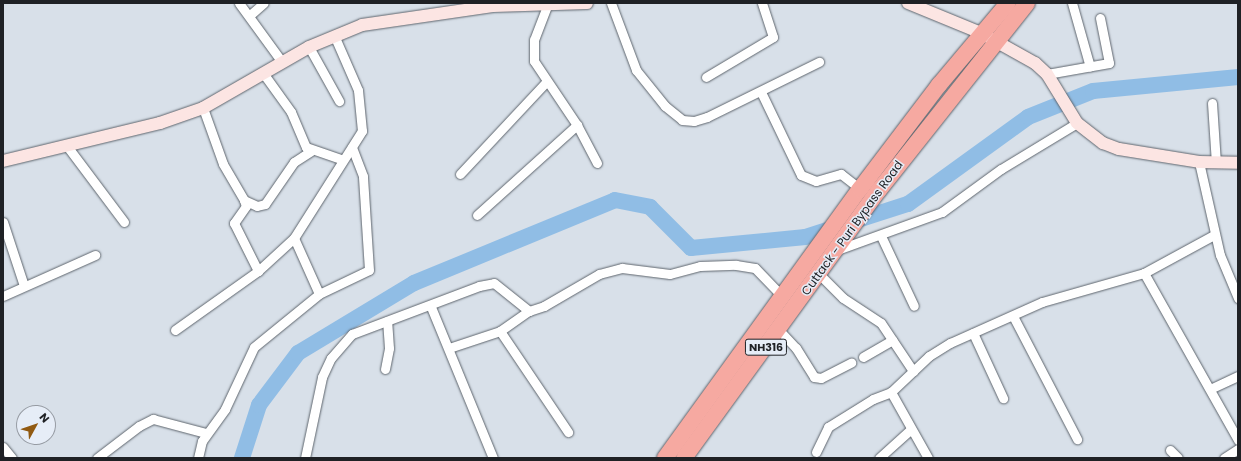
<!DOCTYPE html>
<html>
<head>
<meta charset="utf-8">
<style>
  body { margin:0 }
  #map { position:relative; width:1241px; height:461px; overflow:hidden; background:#d8e0e9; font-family:Poppins,sans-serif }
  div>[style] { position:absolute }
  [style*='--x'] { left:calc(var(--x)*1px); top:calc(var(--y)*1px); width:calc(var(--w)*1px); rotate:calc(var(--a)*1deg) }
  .river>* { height:16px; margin:-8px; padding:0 8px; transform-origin:8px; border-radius:8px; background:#90bde5 }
  .roads { filter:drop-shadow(0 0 1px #5e656d) drop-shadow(0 0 1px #5e656d) }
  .street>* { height:9px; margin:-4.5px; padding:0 4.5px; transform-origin:4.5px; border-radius:4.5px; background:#fff }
  .secondary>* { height:12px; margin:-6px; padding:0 6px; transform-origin:6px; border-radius:6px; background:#fce5e3 }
  .highway>* { height:16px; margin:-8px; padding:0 8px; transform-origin:8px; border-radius:8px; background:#f6a9a1 }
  span { translate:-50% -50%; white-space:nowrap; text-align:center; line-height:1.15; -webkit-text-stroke:3px #e6edf7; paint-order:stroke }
  .shield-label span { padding:1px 3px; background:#e6edf7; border:1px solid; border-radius:3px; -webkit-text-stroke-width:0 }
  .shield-label { font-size:11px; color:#1f2125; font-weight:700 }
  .street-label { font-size:12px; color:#1f2125 }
  .frame { position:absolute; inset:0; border:4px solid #1f2125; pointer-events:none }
  .north { position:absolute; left:16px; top:405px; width:40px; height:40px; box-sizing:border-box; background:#e6edf7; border:1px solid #969ba3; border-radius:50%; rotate:50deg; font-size:11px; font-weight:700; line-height:16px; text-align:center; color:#1f2125 }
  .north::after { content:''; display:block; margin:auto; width:14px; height:18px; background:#915a12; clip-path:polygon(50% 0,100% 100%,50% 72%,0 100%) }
</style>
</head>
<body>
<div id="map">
  <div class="river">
    <i style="--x:242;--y:458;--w:56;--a:-72.2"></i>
    <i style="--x:259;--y:405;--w:65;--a:-53.1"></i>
    <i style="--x:298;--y:353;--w:135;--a:-31.1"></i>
    <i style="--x:414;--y:283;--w:217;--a:-22.4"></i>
    <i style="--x:615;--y:200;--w:36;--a:11"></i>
    <i style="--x:650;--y:207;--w:58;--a:45"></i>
    <i style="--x:691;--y:248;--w:115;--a:-5.5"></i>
    <i style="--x:805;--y:237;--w:108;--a:-17.8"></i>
    <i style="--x:908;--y:204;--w:148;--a:-35.9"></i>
    <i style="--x:1028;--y:117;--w:70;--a:-21.8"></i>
    <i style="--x:1093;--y:91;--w:146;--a:-5.5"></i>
  </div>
  <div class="roads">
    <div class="street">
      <i style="--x:239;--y:3;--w:73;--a:53.9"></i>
      <i style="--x:611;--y:3;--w:72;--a:69.5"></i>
      <i style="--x:636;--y:70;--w:46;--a:51.1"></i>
      <i style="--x:665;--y:106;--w:22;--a:39"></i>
      <i style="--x:682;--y:120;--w:12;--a:5"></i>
      <i style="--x:694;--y:121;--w:14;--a:-17"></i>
      <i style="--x:707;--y:117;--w:125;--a:-26.2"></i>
      <i style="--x:1072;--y:3;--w:66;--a:74.3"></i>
      <i style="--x:547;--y:6;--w:36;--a:111"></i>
      <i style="--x:534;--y:40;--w:21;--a:90"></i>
      <i style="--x:534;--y:61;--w:77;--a:56.1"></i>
      <i style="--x:577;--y:125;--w:43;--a:62.2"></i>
      <i style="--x:250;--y:15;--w:18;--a:-41"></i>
      <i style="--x:309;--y:47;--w:62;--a:60.9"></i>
      <i style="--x:263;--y:73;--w:48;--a:54.3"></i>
      <i style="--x:291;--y:112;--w:38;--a:67"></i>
      <i style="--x:306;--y:147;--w:39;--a:19"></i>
      <i style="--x:1047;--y:74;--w:63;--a:-10.1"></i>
      <i style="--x:1109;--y:63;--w:46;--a:-101.3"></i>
      <i style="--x:706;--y:77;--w:78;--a:-30.8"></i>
      <i style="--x:773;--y:37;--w:36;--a:-108"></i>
      <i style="--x:761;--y:92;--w:92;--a:64.3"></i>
      <i style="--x:801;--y:175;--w:16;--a:22"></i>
      <i style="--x:816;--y:181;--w:26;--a:-16"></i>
      <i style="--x:841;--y:174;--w:24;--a:38"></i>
      <i style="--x:1212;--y:103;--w:60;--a:86.2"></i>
      <i style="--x:203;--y:108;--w:59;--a:70.3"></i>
      <i style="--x:223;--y:164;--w:42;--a:59.7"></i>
      <i style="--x:244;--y:200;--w:6;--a:72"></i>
      <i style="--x:246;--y:206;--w:21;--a:125"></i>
      <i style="--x:234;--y:223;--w:54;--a:63.4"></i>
      <i style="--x:67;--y:146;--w:95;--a:53.1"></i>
      <i style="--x:1199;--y:162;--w:95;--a:77.3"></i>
      <i style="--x:1220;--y:255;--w:47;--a:67.3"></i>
      <i style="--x:460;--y:174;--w:126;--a:-46.9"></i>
      <i style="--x:244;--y:200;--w:14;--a:25"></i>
      <i style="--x:257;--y:206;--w:8;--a:-14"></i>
      <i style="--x:265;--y:204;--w:51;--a:-55.4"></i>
      <i style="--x:294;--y:162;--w:20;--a:-33"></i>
      <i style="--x:477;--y:215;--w:135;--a:-42"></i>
      <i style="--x:3;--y:222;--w:67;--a:71.8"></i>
      <i style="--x:881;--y:236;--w:77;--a:64.8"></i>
      <i style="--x:294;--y:238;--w:61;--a:65.9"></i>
      <i style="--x:837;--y:250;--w:112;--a:-19.9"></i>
      <i style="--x:942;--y:212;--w:73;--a:-36.1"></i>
      <i style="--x:1001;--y:169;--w:89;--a:-31.2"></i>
      <i style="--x:818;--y:273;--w:35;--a:45"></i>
      <i style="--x:843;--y:298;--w:45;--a:33.3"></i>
      <i style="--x:881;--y:323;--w:58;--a:56.3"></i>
      <i style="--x:1144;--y:273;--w:192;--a:60.6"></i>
      <i style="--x:3;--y:296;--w:101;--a:-24"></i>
      <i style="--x:431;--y:307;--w:163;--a:67.7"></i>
      <i style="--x:1013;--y:316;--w:139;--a:62.5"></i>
      <i style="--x:175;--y:330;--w:102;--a:-35.4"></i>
      <i style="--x:258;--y:271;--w:49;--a:-42.5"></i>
      <i style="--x:294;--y:238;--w:127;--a:-57.6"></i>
      <i style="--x:362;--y:131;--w:41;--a:-95.6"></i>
      <i style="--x:358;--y:90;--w:60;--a:-113.6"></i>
      <i style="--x:779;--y:330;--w:25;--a:47"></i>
      <i style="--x:796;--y:348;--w:34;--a:58"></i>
      <i style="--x:814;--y:377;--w:7;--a:8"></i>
      <i style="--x:821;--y:378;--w:34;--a:-27"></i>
      <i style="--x:500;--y:331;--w:122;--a:56"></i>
      <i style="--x:973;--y:333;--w:72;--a:65.2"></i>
      <i style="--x:449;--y:348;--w:54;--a:-18.4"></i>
      <i style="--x:500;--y:331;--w:35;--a:-35"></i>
      <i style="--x:863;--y:357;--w:34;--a:-30"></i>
      <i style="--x:385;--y:369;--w:21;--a:-79"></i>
      <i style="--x:389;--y:348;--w:27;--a:-94"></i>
      <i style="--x:1210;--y:389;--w:31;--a:-25"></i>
      <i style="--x:3;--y:447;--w:14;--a:51"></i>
      <i style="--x:1170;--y:450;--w:11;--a:45"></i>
      <i style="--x:816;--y:452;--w:28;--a:-64"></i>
      <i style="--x:828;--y:427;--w:53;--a:-31.9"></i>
      <i style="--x:873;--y:399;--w:19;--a:-21"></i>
      <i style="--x:97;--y:458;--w:53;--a:-37.3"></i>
      <i style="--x:139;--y:426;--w:16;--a:-27"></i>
      <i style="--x:153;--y:419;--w:55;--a:14.8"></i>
      <i style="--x:198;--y:458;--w:17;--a:-77"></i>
      <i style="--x:202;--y:441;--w:39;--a:-54"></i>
      <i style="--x:225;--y:409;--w:68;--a:-64.9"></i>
      <i style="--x:254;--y:347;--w:84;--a:-39.2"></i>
      <i style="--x:319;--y:294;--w:55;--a:-25.6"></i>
      <i style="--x:369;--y:270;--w:94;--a:-93.7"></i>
      <i style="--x:363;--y:176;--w:31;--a:-111"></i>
      <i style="--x:305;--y:458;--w:83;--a:-78.1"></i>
      <i style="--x:322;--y:377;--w:21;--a:-65"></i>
      <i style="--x:331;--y:358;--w:32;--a:-49"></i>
      <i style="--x:352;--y:334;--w:136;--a:-20.7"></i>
      <i style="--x:479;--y:286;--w:15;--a:-11"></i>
      <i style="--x:494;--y:283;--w:45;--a:38.7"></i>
      <i style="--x:529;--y:311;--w:16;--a:-18"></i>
      <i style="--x:544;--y:306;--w:64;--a:-30.2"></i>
      <i style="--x:599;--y:274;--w:24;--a:-15"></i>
      <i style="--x:622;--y:268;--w:48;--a:7.1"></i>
      <i style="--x:670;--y:274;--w:31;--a:-15"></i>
      <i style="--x:700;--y:266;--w:36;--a:-2"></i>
      <i style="--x:736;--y:265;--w:19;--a:9"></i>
      <i style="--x:755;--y:268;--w:39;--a:46"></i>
      <i style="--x:879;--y:458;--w:42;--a:-42.1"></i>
      <i style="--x:928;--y:458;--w:76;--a:-119.3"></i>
      <i style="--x:891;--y:392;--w:52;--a:-43.5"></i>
      <i style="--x:929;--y:356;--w:25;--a:-32"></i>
      <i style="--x:950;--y:343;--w:101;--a:-24"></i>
      <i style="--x:1042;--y:302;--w:106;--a:-15.9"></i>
      <i style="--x:1144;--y:273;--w:80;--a:-28.5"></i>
      <i style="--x:1224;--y:458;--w:17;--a:-33"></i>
    </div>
    <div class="secondary">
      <i style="--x:908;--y:3;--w:79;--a:22.3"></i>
      <i style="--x:981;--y:33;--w:62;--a:29.1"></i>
      <i style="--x:1035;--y:63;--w:16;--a:43"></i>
      <i style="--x:1047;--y:74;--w:57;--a:58.5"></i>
      <i style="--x:1077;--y:123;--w:33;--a:38"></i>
      <i style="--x:1103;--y:143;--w:17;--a:21"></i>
      <i style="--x:1119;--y:149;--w:81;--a:9.2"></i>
      <i style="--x:1199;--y:162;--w:39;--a:1"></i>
      <i style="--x:3;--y:161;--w:162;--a:-13.6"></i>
      <i style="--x:160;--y:123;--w:46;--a:-19.2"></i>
      <i style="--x:203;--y:108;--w:122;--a:-29.9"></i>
      <i style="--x:309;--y:47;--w:57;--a:-22.5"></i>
      <i style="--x:362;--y:25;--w:132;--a:-8.3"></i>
      <i style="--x:493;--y:6;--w:94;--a:-1.8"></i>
    </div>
    <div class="highway">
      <i style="--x:665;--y:458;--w:332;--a:-54.1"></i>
      <i style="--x:860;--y:189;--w:131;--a:-52.8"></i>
      <i style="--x:939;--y:85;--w:107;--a:-49.9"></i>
      <i style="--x:684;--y:458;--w:331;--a:-54"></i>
      <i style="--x:879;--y:190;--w:238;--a:-51.6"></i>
    </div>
  </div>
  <div class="shield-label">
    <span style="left:766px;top:347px">NH316</span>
  </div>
  <div class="street-label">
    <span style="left:852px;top:228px;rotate:-54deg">Cuttack - Puri Bypass Road</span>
  </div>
  <div class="frame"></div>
  <div class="north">N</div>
</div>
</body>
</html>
